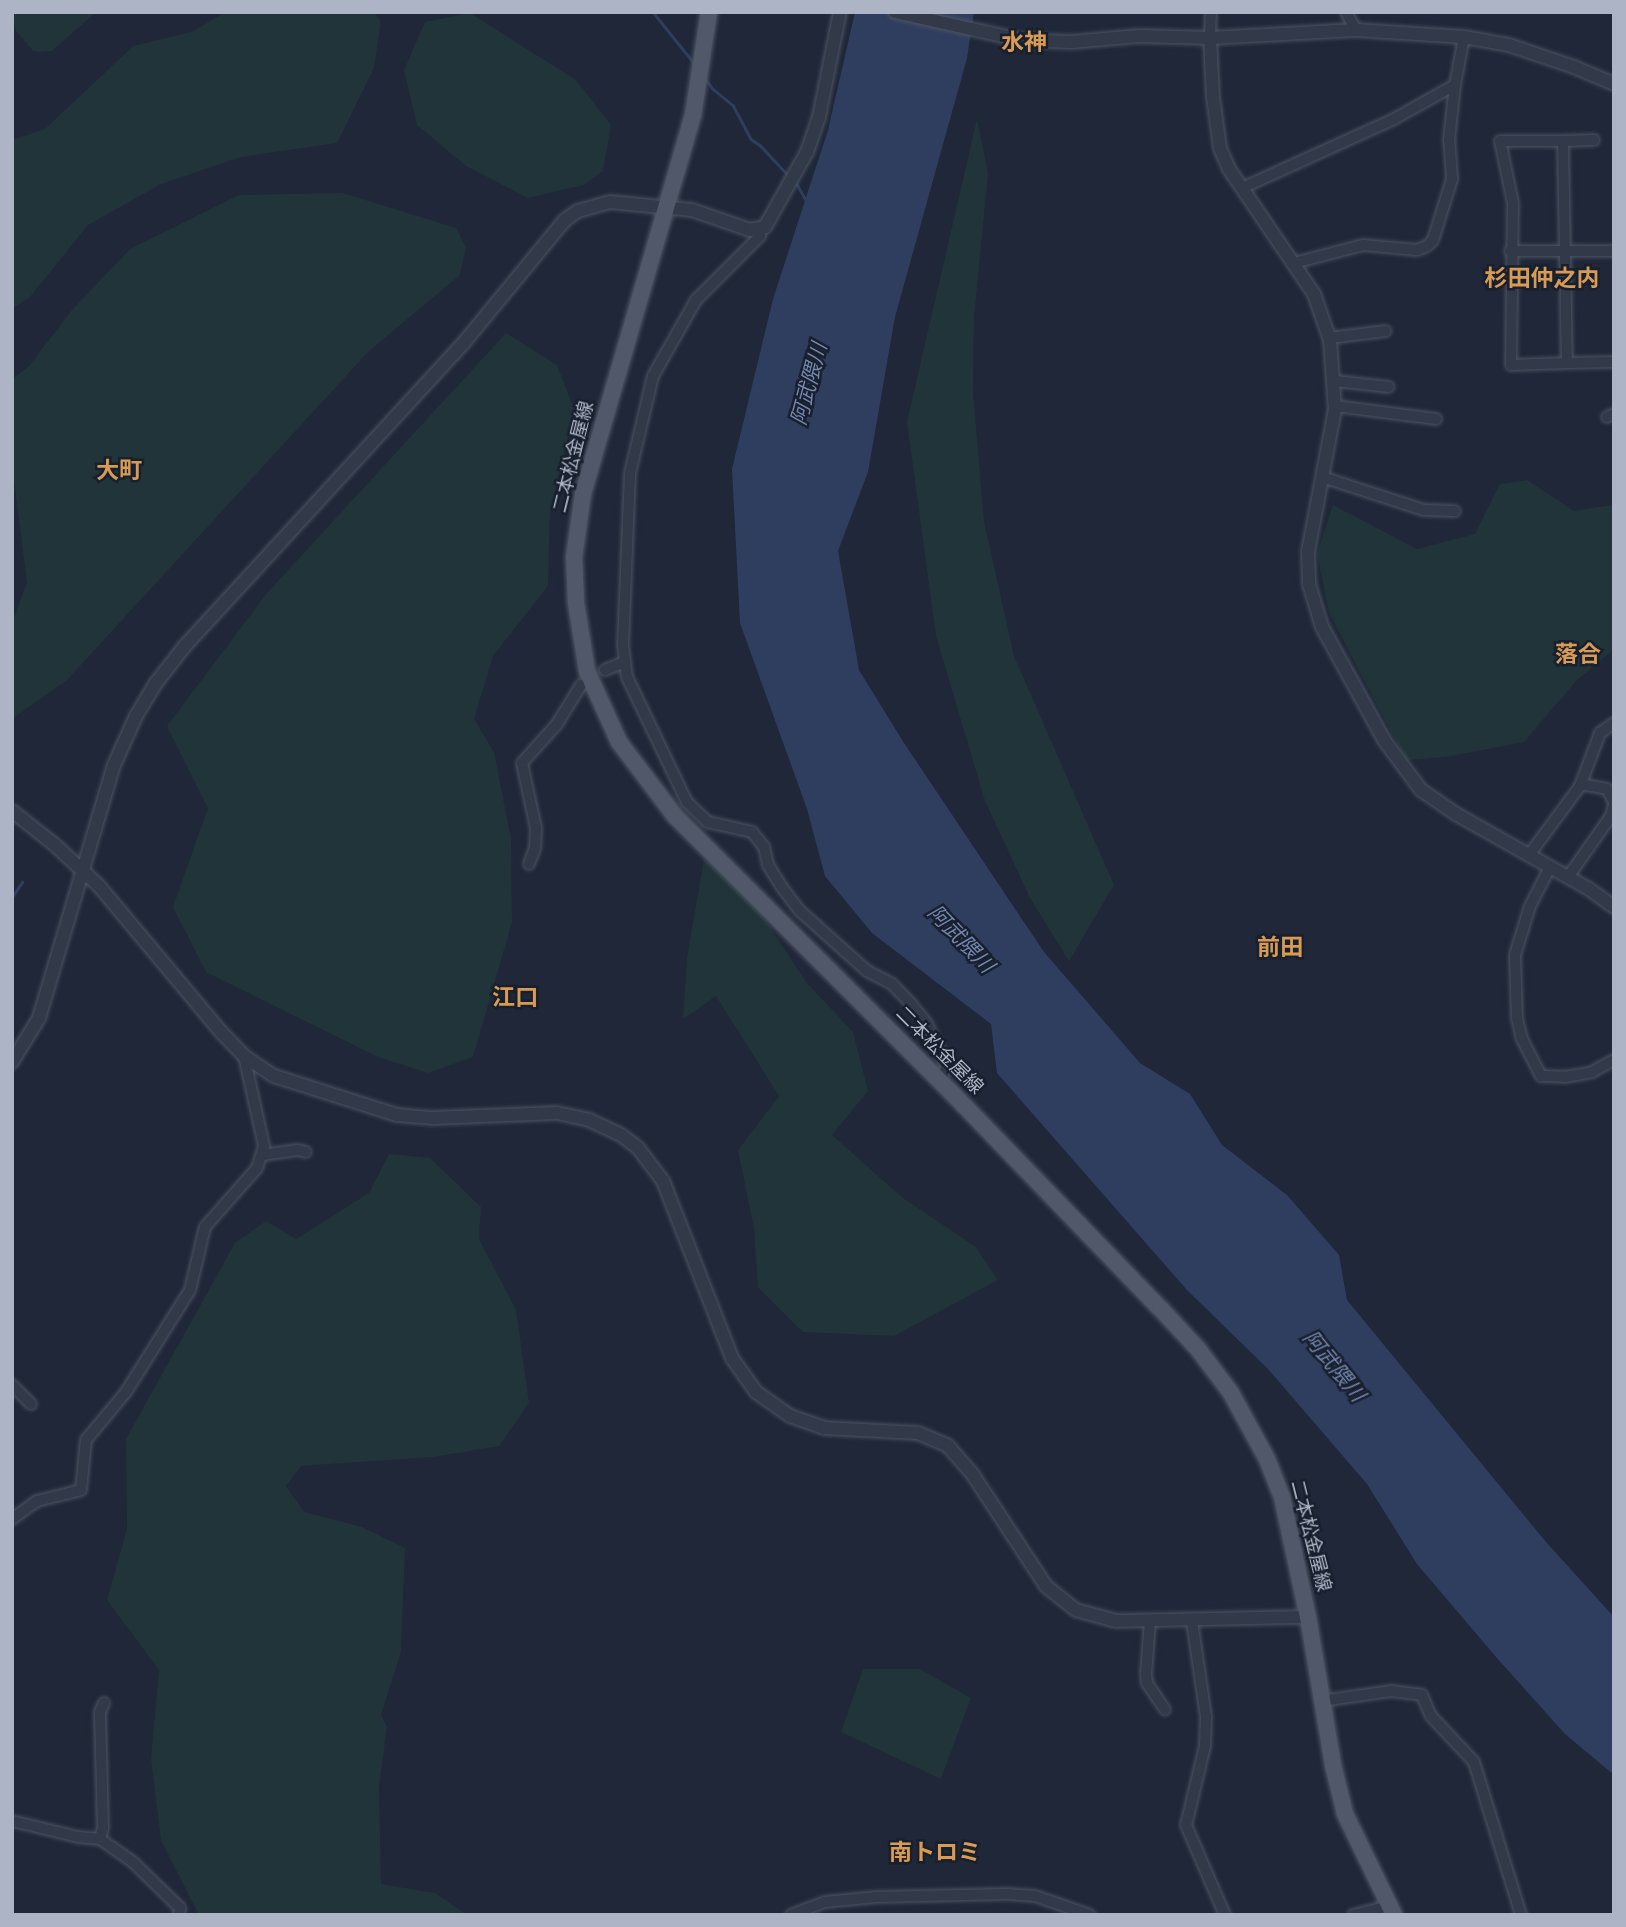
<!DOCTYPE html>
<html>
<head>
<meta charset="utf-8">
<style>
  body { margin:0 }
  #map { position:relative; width:1626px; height:1927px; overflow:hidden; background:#1f2738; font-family:Karla,"Noto Sans JP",sans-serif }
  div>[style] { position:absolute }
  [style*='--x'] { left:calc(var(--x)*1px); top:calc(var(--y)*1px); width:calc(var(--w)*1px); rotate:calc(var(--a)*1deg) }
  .green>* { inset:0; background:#213439 }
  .water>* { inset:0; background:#2f3e5f }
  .stream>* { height:2.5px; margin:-1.25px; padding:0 1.25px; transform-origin:1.25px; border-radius:1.25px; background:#2f3e5f }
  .roads { filter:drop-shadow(0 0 2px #4d5463) drop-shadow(0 0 2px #4d5463) }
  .minor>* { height:10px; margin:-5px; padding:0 5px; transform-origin:5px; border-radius:5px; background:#323949 }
  .tertiary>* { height:12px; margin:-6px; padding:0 6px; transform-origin:6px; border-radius:6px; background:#323949 }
  .primary>* { height:16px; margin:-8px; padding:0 8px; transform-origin:8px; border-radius:8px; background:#505869 }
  span { translate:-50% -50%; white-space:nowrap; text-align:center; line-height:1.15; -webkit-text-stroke:5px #181f2d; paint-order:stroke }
  .street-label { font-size:19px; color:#adb4c5 }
  .water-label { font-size:21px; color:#7386b0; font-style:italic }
  .quarter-label { font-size:23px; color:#d89b55; font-weight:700 }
  .frame { position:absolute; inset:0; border:14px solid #adb4c5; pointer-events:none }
</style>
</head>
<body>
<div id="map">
  <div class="green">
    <i style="clip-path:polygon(12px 12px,96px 12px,52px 51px,41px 52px,33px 51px,16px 31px)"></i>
    <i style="clip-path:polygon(225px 12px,374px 12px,381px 21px,374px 68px,337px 143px,241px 157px,161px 184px,88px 225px,30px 297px,12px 309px,12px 140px,45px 129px,133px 46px,194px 31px)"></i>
    <i style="clip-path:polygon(470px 13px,576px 80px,611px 125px,603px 171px,584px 185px,528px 198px,466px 166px,417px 125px,404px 70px,425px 22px)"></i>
    <i style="clip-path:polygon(977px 119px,988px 173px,974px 318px,973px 393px,984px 521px,1014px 656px,1114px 885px,1069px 961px,1030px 898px,985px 801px,936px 636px,907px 422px)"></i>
    <i style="clip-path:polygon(343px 193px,456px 228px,466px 248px,460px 275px,368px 352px,67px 680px,12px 719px,12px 623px,27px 583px,12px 464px,12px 379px,29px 366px,72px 310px,130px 249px,239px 195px)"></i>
    <i style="clip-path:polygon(506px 333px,557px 365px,574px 409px,550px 511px,548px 586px,493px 656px,474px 719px,494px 752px,511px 838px,512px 922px,473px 1057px,428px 1073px,378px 1057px,206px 972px,173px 907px,208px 808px,167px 726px,267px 593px)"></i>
    <i style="clip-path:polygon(1527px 480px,1574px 511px,1612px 505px,1614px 500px,1614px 649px,1576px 681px,1524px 742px,1446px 757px,1406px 760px,1329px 613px,1317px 554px,1333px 505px,1417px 549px,1475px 534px,1500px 484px)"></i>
    <i style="clip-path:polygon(704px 859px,734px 872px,806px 982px,853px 1032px,868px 1091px,832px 1135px,903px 1198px,976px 1247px,998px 1280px,894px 1336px,803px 1332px,758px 1287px,754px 1229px,738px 1150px,779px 1096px,716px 996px,683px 1019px,687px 958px)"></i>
    <i style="clip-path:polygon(389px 1154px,430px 1158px,481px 1207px,479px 1239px,516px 1310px,529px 1403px,499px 1446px,433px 1457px,301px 1466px,286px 1486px,304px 1512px,362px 1527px,405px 1548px,401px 1652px,381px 1715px,387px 1727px,379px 1786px,381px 1884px,435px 1893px,467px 1915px,199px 1915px,161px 1840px,151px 1759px,159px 1670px,107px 1600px,127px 1529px,126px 1439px,235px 1243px,266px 1221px,296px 1239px,369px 1193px)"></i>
    <i style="clip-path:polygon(863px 1669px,920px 1669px,971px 1698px,941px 1779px,841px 1732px)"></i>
  </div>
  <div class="water">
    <i style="clip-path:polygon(855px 12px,974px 12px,967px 58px,895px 317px,868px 472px,838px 551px,859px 670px,904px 743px,1044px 952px,1140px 1063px,1190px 1094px,1222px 1145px,1287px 1195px,1339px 1255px,1347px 1300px,1546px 1542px,1614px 1617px,1614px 1775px,1565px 1734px,1496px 1657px,1417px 1564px,1367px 1484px,1268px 1369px,1187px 1290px,997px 1073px,991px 1024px,872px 933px,825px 876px,807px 809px,740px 623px,732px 469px,773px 299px,828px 130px)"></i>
  </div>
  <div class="stream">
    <i style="--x:653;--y:12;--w:67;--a:51.1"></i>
    <i style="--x:705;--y:78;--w:14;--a:54"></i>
    <i style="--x:713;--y:89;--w:26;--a:39"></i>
    <i style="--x:733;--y:105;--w:38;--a:62"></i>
    <i style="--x:751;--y:139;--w:11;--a:34"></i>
    <i style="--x:760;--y:145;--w:41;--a:47"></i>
    <i style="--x:795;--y:181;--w:22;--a:60"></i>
    <i style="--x:12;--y:897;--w:18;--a:-56"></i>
  </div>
  <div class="roads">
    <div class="minor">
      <i style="--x:1346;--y:12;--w:21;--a:61"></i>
      <i style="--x:1210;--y:38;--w:26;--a:-88"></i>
      <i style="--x:1500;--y:141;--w:63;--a:0"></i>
      <i style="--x:1563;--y:141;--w:222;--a:89"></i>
      <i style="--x:1567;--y:363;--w:56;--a:178"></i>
      <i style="--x:1511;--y:365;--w:162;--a:-89.3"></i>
      <i style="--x:1513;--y:203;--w:63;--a:-101.8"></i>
      <i style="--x:1563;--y:141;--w:31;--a:-2"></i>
      <i style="--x:1242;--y:188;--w:167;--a:-24.4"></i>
      <i style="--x:1394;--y:119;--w:70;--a:-29.1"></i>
      <i style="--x:1455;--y:85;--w:49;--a:-79.4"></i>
      <i style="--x:760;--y:230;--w:6;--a:90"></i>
      <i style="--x:760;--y:236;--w:91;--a:135"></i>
      <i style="--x:696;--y:300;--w:87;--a:119.5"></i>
      <i style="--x:653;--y:376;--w:100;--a:103.3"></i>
      <i style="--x:630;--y:473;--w:172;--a:92.3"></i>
      <i style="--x:623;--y:645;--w:32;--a:83"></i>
      <i style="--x:627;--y:677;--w:139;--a:64.4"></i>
      <i style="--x:687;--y:802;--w:29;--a:44"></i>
      <i style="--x:708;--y:822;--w:45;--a:12.8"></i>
      <i style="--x:752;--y:832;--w:19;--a:51"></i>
      <i style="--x:764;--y:847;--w:18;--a:77"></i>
      <i style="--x:768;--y:865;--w:25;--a:58"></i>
      <i style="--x:781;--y:886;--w:30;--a:53"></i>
      <i style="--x:799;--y:910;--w:91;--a:41.9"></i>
      <i style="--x:867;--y:971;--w:28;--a:27"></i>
      <i style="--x:892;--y:984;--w:28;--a:46"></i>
      <i style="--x:911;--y:1004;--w:26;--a:51"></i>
      <i style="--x:927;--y:1024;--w:47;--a:65.1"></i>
      <i style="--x:947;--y:1067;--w:16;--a:120"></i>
      <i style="--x:1510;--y:251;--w:104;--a:0"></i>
      <i style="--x:1294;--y:263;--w:71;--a:-14.6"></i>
      <i style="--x:1363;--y:245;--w:54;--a:5.3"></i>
      <i style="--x:1417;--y:250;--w:11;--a:-22"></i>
      <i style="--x:1427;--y:246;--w:8;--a:-45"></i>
      <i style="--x:1433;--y:240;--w:64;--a:-72.7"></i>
      <i style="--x:1452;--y:179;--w:39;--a:-94"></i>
      <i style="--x:1449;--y:140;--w:55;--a:-83.8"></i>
      <i style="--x:1329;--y:338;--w:57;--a:-7"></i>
      <i style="--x:1567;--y:363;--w:47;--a:-1.2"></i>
      <i style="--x:1335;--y:381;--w:54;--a:6.3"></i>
      <i style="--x:1335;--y:406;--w:102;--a:7.3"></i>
      <i style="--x:1607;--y:417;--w:8;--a:-23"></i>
      <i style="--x:1322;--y:477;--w:107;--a:17.9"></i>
      <i style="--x:1424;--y:510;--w:31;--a:2"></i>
      <i style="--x:605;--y:670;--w:22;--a:-22"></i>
      <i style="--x:1581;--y:784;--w:26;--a:11"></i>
      <i style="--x:1607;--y:789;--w:15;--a:62"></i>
      <i style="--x:1529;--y:855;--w:86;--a:-53.5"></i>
      <i style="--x:1580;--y:786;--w:57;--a:-69.3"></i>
      <i style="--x:1600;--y:733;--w:17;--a:-36"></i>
      <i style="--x:529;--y:864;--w:17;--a:-69"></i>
      <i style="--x:535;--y:848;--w:20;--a:-87"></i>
      <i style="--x:536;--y:828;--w:66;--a:-102.2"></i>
      <i style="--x:522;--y:763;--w:52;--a:-48.1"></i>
      <i style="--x:557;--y:724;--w:46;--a:-58.4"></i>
      <i style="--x:1550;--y:867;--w:44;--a:117.1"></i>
      <i style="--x:1530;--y:906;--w:51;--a:107"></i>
      <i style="--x:1515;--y:955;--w:63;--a:88.2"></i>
      <i style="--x:1517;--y:1018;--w:22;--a:77"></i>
      <i style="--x:1522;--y:1039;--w:42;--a:62.8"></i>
      <i style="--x:1541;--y:1076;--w:24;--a:2"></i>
      <i style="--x:1565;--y:1077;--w:27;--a:-10"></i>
      <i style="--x:1592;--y:1072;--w:25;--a:-29"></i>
      <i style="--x:1568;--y:877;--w:75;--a:-54.8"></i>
      <i style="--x:1611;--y:816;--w:11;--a:-75"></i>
      <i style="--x:262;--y:1155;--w:36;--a:-8"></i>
      <i style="--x:298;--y:1150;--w:8;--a:14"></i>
      <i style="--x:12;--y:1385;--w:27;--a:45"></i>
      <i style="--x:12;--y:1519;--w:31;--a:-36"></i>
      <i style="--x:37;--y:1501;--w:45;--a:-14"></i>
      <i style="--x:81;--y:1490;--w:50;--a:-84.3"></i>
      <i style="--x:86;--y:1440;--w:62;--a:-50.2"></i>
      <i style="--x:126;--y:1392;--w:120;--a:-57.9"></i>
      <i style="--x:190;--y:1290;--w:65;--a:-76.6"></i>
      <i style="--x:205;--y:1227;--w:79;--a:-48.6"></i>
      <i style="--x:257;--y:1168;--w:23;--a:-72"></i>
      <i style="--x:264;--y:1146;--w:92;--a:-102.5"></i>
      <i style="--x:1150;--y:1621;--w:53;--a:94.3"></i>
      <i style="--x:1146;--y:1674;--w:9;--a:84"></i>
      <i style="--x:1147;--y:1683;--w:32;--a:56"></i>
      <i style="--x:1192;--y:1621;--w:97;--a:81.7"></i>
      <i style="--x:1206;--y:1717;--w:29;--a:92"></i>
      <i style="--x:1205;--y:1746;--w:81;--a:103.5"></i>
      <i style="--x:1186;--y:1825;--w:98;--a:66.6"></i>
      <i style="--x:1321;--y:1701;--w:71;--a:-8.1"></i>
      <i style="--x:1391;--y:1691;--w:31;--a:7"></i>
      <i style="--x:1422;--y:1695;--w:23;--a:67"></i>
      <i style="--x:1431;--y:1716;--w:63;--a:46.9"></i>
      <i style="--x:1474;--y:1762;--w:160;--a:72.9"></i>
      <i style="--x:12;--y:1821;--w:68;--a:13.6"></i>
      <i style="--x:78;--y:1837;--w:22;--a:5"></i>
      <i style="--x:100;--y:1839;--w:40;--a:34.9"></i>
      <i style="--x:133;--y:1862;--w:66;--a:44.4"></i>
      <i style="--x:180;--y:1908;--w:7;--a:98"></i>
      <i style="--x:100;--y:1839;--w:11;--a:-75"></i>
      <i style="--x:103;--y:1828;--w:116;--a:-91.5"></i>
      <i style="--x:100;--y:1712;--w:10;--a:-66"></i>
      <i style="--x:791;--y:1915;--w:36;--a:-21"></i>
      <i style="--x:825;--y:1902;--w:52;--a:-5.5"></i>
      <i style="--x:877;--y:1897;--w:130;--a:-1.3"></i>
      <i style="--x:1007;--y:1894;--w:28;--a:4"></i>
      <i style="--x:1035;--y:1896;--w:58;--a:19.1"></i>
      <i style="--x:1353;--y:1915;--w:37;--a:-14"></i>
    </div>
    <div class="tertiary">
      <i style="--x:895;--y:12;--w:128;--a:12.6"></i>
      <i style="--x:1020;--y:40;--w:24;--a:2"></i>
      <i style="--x:1044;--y:41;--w:28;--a:2"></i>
      <i style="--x:1072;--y:42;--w:67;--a:-5.1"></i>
      <i style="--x:1139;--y:36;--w:71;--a:1.6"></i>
      <i style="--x:1210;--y:38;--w:146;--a:-3.1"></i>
      <i style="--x:1356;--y:30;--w:108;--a:3.7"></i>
      <i style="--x:1464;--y:37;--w:46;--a:10.1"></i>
      <i style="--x:1509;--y:45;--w:69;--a:18.7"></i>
      <i style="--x:1574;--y:67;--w:43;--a:23"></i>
      <i style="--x:1210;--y:38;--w:59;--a:87.1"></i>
      <i style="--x:1213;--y:97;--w:51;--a:82.2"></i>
      <i style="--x:1220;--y:148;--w:23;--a:67"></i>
      <i style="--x:1229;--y:169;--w:151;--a:55.8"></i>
      <i style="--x:1314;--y:294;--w:49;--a:70.8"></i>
      <i style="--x:1330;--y:340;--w:69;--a:85.9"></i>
      <i style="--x:1335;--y:409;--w:146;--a:100.7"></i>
      <i style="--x:1308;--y:552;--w:32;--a:88"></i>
      <i style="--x:1309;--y:584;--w:45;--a:73.2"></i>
      <i style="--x:1322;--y:627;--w:129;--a:61.2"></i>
      <i style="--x:1384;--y:740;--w:62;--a:53.5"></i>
      <i style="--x:1421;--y:790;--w:42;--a:34.4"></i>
      <i style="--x:1456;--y:814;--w:153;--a:29.4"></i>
      <i style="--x:1589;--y:889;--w:31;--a:36"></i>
      <i style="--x:12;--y:811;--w:55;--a:38.3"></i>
      <i style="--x:55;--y:845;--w:60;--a:43"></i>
      <i style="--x:99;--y:886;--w:192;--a:50.1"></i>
      <i style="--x:222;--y:1033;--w:32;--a:46"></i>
      <i style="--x:244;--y:1056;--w:36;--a:34"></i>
      <i style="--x:274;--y:1076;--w:129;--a:17.6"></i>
      <i style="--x:397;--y:1115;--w:36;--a:5"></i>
      <i style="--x:433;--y:1118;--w:124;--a:-2.3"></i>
      <i style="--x:557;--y:1113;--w:33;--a:12"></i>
      <i style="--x:589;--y:1120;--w:35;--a:25"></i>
      <i style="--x:621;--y:1135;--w:21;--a:37"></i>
      <i style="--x:638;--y:1148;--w:41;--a:52.9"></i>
      <i style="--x:663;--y:1181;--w:190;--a:68.7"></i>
      <i style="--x:732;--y:1358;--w:42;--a:54.8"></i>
      <i style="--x:756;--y:1392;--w:42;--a:35.2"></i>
      <i style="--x:790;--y:1416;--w:36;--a:19"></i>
      <i style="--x:824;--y:1428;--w:94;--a:3"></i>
      <i style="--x:918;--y:1433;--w:33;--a:23"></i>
      <i style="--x:948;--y:1446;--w:38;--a:49"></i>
      <i style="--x:973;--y:1475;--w:133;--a:56.7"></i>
      <i style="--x:1046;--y:1586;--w:38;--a:39"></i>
      <i style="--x:1076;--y:1610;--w:41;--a:15.4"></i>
      <i style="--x:1116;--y:1621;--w:192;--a:-1.2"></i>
      <i style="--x:12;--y:1062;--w:52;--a:-58.5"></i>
      <i style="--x:39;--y:1018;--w:264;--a:-73.5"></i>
      <i style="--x:114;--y:765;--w:54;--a:-65.8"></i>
      <i style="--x:136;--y:716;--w:39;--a:-59"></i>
      <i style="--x:156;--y:683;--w:46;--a:-52.1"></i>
      <i style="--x:184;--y:647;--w:417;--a:-47.4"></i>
      <i style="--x:466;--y:340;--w:156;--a:-50.5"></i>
      <i style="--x:565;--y:220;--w:16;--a:-35"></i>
      <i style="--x:578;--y:211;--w:33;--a:-16"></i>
      <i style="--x:610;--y:202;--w:82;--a:5.6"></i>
      <i style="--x:692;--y:210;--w:61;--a:19"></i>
      <i style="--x:750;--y:230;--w:15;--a:-11"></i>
      <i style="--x:765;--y:227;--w:86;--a:-60.8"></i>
      <i style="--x:807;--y:152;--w:37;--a:-71"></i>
      <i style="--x:819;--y:117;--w:107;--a:-78.7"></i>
    </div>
    <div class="primary">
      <i style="--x:709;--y:12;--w:104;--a:98.8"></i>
      <i style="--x:693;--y:115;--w:395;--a:106.2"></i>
      <i style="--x:583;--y:494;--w:64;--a:98.1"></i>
      <i style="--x:574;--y:557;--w:46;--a:87.5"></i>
      <i style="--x:576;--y:603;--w:69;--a:80.8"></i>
      <i style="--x:587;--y:671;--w:78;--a:65.7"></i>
      <i style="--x:619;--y:742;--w:93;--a:52.9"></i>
      <i style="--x:675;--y:816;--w:393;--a:45"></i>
      <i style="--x:953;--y:1094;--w:298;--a:46"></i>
      <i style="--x:1160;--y:1308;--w:56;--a:47.2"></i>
      <i style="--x:1198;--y:1349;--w:55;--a:53.1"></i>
      <i style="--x:1231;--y:1393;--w:75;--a:61.4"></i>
      <i style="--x:1267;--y:1459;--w:41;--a:68.5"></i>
      <i style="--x:1282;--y:1497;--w:123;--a:77.8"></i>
      <i style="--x:1308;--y:1617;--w:150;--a:80.4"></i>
      <i style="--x:1333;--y:1765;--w:50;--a:76.2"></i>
      <i style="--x:1345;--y:1814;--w:112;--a:64.1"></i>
    </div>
  </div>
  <div class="street-label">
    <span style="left:574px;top:457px;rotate:-76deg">二本松金屋線</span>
    <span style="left:939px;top:1051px;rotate:45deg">二本松金屋線</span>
    <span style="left:1310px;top:1536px;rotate:76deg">二本松金屋線</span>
  </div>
  <div class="water-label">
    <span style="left:809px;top:384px;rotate:-75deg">阿武隈川</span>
    <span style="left:961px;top:939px;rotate:46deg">阿武隈川</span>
    <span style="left:1334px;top:1366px;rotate:51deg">阿武隈川</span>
  </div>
  <div class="quarter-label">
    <span style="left:1024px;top:43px">水神</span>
    <span style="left:1542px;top:279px">杉田仲之内</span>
    <span style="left:119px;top:471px">大町</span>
    <span style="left:1578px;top:655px">落合</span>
    <span style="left:1280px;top:948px">前田</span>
    <span style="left:515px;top:998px">江口</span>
    <span style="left:935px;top:1853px">南トロミ</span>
  </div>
  <div class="frame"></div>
</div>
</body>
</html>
